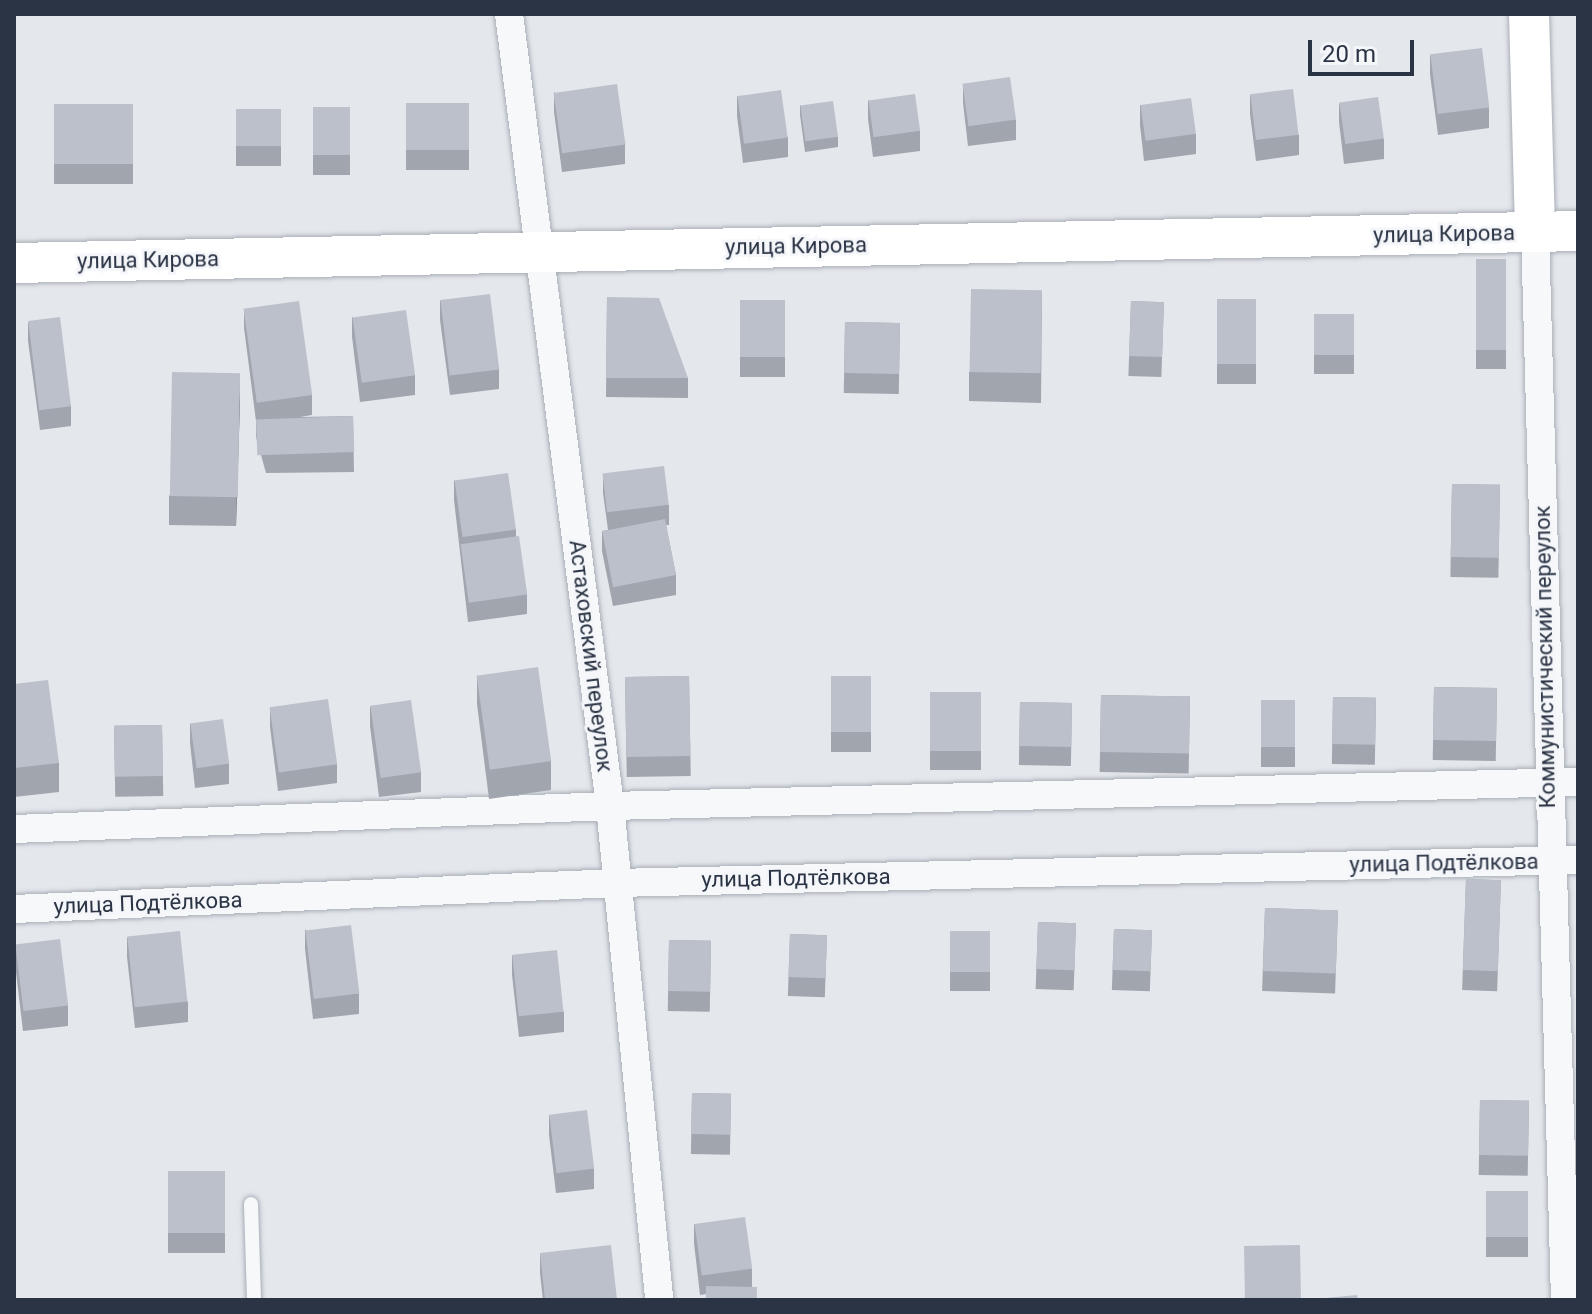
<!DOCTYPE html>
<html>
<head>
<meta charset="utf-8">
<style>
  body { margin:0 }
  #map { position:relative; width:1592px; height:1314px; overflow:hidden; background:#e4e7ec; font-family:Roboto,sans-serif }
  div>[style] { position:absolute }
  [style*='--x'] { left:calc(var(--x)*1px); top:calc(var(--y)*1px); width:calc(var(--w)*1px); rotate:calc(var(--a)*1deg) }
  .roads { filter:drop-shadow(0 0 2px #a9aeb7) drop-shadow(0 0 2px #a9aeb7) }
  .lane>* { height:14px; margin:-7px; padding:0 7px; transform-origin:7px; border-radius:7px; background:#f7f8fa }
  .street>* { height:28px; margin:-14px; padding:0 14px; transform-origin:14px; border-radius:14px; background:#f7f8fa }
  .secondary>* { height:40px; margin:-20px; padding:0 20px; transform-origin:20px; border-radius:20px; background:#fff }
  .wall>* { inset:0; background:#a1a5ae; transform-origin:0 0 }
  .shaded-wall>* { inset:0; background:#83868d }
  .building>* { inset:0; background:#bbc0ca; transform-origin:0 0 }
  span { translate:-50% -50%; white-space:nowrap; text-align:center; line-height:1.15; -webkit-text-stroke:6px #f4f6f9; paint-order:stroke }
  .street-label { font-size:22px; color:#2b3445 }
  .frame { position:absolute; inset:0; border:16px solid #2b3445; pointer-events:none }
  .scale { position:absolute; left:1308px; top:40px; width:106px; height:36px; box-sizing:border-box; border:4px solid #2b3445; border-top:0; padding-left:10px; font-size:24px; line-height:28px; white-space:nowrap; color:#2b3445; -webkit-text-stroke:6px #f4f6f9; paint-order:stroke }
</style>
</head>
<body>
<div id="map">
  <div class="roads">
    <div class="lane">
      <i style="--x:251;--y:1204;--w:96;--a:88.2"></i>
    </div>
    <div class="street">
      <i style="--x:509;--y:14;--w:798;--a:82.73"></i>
      <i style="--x:610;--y:806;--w:496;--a:84.3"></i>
      <i style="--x:1535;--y:232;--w:1068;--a:88.39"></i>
      <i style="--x:14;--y:829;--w:596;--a:-2.21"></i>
      <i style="--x:610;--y:806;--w:968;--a:-1.42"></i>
      <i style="--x:14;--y:909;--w:603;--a:-2.47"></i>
      <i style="--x:616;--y:883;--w:962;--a:-1.37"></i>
    </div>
    <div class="secondary">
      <i style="--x:1529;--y:14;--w:218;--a:88.4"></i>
      <i style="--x:14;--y:263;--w:1564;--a:-1.17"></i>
    </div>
  </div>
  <div class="wall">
    <i style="clip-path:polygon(1430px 55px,1489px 108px,1489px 128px,1438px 135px,1430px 74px)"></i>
    <i style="clip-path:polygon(963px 84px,1016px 120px,1016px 140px,968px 146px,963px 103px)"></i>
    <i style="clip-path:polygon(554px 92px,625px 144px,625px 164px,562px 172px,554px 112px)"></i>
    <i style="clip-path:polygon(1250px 95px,1299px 135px,1299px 155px,1256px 161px,1250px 114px)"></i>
    <i style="clip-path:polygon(737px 96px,788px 137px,788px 157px,743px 163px,737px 116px)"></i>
    <i style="clip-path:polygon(868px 100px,920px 131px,920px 151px,873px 157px,868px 119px)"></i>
    <i style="left:406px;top:103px;width:63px;height:67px"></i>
    <i style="clip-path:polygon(1339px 103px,1384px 139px,1384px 159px,1344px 164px,1339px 122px)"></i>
    <i style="left:133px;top:104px;width:80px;height:79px;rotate:90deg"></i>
    <i style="clip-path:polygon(800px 105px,838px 137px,838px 147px,805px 152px,800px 115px)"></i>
    <i style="clip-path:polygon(1140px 105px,1196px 134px,1196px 154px,1144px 161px,1140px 125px)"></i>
    <i style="left:313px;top:107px;width:37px;height:68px"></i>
    <i style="left:236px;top:109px;width:45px;height:57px"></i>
    <i style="left:1476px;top:259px;width:30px;height:110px"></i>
    <i style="clip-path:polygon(1042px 290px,1041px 403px,969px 401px,969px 372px)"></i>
    <i style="clip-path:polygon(607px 297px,688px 378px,688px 398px,606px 397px)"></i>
    <i style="left:1217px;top:299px;width:39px;height:85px"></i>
    <i style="clip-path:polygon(440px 300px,499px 369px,499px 389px,450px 395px,440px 320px)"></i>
    <i style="left:740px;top:300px;width:45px;height:77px"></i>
    <i style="left:1131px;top:301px;width:33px;height:75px;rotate:2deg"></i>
    <i style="clip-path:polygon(244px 309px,312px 395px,312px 415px,300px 417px,353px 416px,354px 472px,266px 473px,256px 437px,256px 421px,244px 328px)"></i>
    <i style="left:1314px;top:314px;width:40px;height:60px"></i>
    <i style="clip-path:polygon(352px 317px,415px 375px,415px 395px,360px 402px,352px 337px)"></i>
    <i style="clip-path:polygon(28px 321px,71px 406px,71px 426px,40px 430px,28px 341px)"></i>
    <i style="left:845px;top:322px;width:55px;height:71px;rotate:1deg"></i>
    <i style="clip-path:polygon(240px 402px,236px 526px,169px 525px,169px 496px)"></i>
    <i style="clip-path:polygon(603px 474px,669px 505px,669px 525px,666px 525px,676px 575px,676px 595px,613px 606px,602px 551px,602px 531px,608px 530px,603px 493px)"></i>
    <i style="clip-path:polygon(454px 480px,516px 529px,516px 536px,527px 594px,527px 614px,468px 622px,454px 500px)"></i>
    <i style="left:1452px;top:484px;width:48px;height:93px;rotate:1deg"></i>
    <i style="clip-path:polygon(477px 675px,551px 761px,551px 790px,489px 799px,477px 704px)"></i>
    <i style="left:689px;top:676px;width:100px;height:64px;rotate:89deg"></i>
    <i style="left:831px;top:676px;width:40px;height:76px"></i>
    <i style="clip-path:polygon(14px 684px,59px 763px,59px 792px,14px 797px)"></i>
    <i style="left:1434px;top:687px;width:63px;height:73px;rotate:1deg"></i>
    <i style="left:930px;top:692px;width:51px;height:78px"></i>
    <i style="left:1101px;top:695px;width:89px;height:77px;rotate:1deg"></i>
    <i style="left:1333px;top:697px;width:43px;height:67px;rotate:1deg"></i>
    <i style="left:1261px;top:700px;width:34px;height:67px"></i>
    <i style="left:1020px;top:702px;width:52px;height:63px;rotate:1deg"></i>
    <i style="clip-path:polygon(370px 706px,421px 772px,421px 792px,379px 797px,370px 726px)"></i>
    <i style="clip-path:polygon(270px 707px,337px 764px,337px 783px,278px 791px,270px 727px)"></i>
    <i style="clip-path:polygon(190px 723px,229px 764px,229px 784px,195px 788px,190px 743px)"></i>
    <i style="left:162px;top:725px;width:71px;height:48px;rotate:89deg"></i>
    <i style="left:1466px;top:879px;width:35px;height:111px;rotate:2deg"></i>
    <i style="left:1265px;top:908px;width:73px;height:83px;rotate:2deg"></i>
    <i style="left:1038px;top:922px;width:38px;height:67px;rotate:2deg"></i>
    <i style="clip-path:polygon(305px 929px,359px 994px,359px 1014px,313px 1019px,305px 949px)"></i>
    <i style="left:1114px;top:929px;width:38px;height:61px;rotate:2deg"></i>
    <i style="left:950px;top:931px;width:40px;height:60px"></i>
    <i style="left:790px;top:934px;width:37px;height:62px;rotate:2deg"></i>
    <i style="clip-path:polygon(127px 937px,188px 1002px,188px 1022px,135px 1028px,127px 957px)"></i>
    <i style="left:669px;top:940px;width:42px;height:71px;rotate:1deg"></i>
    <i style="clip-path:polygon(15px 944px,68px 1006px,68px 1026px,23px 1031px,15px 964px)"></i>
    <i style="clip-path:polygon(512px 955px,564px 1012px,564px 1032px,519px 1037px,512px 975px)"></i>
    <i style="left:692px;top:1093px;width:39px;height:61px;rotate:1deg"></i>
    <i style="left:1480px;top:1100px;width:49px;height:75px;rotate:1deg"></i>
    <i style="clip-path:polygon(549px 1115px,594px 1169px,594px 1189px,556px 1193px,549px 1135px)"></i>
    <i style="left:168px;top:1171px;width:57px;height:82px"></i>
    <i style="left:1486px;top:1191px;width:42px;height:66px"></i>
    <i style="clip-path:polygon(694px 1224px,752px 1269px,752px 1287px,700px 1295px,694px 1243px)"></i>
    <i style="clip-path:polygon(540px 1253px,617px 1300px,543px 1300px,540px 1273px)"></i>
  </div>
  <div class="shaded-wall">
    <i style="clip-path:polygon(240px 373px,240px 402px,236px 526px,236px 497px)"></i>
  </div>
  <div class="building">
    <i style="left:1482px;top:48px;width:60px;height:52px;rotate:83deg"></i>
    <i style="left:1010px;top:77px;width:43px;height:48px;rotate:82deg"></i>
    <i style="left:617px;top:84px;width:61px;height:64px;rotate:82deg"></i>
    <i style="left:1293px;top:89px;width:46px;height:43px;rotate:83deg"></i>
    <i style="left:781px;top:90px;width:48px;height:44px;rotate:82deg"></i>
    <i style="left:915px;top:94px;width:37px;height:47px;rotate:82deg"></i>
    <i style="left:1378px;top:97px;width:42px;height:39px;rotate:82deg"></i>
    <i style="left:1191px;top:98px;width:36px;height:51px;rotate:82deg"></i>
    <i style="left:833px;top:101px;width:36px;height:33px;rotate:82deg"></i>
    <i style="left:406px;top:103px;width:63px;height:47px"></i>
    <i style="left:133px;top:104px;width:60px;height:79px;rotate:90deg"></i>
    <i style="left:313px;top:107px;width:37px;height:48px"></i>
    <i style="left:236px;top:109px;width:45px;height:37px"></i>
    <i style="left:1476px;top:259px;width:30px;height:91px"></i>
    <i style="left:971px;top:289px;width:71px;height:83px;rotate:1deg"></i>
    <i style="left:490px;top:294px;width:76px;height:50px;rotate:83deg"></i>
    <i style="clip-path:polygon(607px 297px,659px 298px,688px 378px,606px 378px)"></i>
    <i style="left:1217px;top:299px;width:39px;height:65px"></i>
    <i style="left:740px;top:300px;width:45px;height:57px"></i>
    <i style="left:299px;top:301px;width:95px;height:56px;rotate:82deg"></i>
    <i style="left:1131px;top:301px;width:33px;height:55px;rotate:2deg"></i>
    <i style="left:406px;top:310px;width:66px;height:54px;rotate:82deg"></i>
    <i style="left:1314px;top:314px;width:40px;height:41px"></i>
    <i style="left:60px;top:317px;width:90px;height:32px;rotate:83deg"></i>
    <i style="left:845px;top:322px;width:55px;height:51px;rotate:1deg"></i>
    <i style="left:172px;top:372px;width:68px;height:124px;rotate:1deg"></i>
    <i style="left:353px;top:416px;width:36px;height:97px;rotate:88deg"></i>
    <i style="left:664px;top:466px;width:39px;height:62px;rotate:83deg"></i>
    <i style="left:508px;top:473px;width:57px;height:54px;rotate:82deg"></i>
    <i style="left:1452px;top:484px;width:48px;height:73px;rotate:1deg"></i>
    <i style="left:665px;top:519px;width:57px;height:64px;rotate:79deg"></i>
    <i style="left:519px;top:536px;width:59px;height:59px;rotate:82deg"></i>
    <i style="left:538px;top:667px;width:95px;height:62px;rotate:82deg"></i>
    <i style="left:689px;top:676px;width:80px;height:64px;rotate:89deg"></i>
    <i style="left:831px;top:676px;width:40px;height:56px"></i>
    <i style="clip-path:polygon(48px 680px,59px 763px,14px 768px,14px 684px)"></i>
    <i style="left:1434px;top:687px;width:63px;height:53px;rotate:1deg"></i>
    <i style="left:930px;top:692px;width:51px;height:59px"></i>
    <i style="left:1101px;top:695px;width:89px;height:57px;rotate:1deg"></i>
    <i style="left:1333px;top:697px;width:43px;height:47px;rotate:1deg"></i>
    <i style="left:328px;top:699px;width:66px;height:59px;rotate:82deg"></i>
    <i style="left:411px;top:700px;width:73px;height:41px;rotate:82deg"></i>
    <i style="left:1261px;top:700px;width:34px;height:47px"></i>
    <i style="left:1020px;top:702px;width:52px;height:44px;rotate:1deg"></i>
    <i style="left:223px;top:719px;width:45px;height:33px;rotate:82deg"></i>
    <i style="left:162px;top:725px;width:51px;height:48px;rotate:89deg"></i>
    <i style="left:1466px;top:879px;width:35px;height:91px;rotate:2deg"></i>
    <i style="left:1265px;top:908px;width:73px;height:63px;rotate:2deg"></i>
    <i style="left:1038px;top:922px;width:38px;height:47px;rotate:2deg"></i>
    <i style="left:351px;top:925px;width:69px;height:46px;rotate:83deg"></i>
    <i style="left:1114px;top:929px;width:38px;height:41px;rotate:2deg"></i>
    <i style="left:180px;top:931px;width:71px;height:53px;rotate:84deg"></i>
    <i style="left:950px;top:931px;width:40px;height:41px"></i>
    <i style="left:790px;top:934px;width:37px;height:43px;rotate:2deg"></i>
    <i style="left:60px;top:939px;width:67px;height:45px;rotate:83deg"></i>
    <i style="left:669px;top:940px;width:42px;height:51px;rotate:1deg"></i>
    <i style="left:557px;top:950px;width:62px;height:45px;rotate:84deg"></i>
    <i style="left:692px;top:1093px;width:39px;height:41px;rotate:1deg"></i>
    <i style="left:1480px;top:1100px;width:49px;height:55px;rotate:1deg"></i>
    <i style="left:587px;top:1110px;width:59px;height:38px;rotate:83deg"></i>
    <i style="left:168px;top:1171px;width:57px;height:62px"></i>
    <i style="left:1486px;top:1191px;width:42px;height:46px"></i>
    <i style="left:745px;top:1217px;width:52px;height:51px;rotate:82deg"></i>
    <i style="clip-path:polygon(611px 1245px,617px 1300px,545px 1300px,540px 1253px)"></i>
    <i style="left:1300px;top:1245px;width:55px;height:56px;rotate:89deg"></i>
    <i style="left:706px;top:1286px;width:51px;height:14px;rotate:1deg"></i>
    <i style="clip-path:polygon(1357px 1295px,1358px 1300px,1305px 1300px)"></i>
    <i style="clip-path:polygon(1201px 1298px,1232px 1299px,1232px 1300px,1201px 1300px)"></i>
  </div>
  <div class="street-label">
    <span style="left:1444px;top:234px;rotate:-1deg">улица Кирова</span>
    <span style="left:796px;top:246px;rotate:-1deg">улица Кирова</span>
    <span style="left:148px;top:260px;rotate:-1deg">улица Кирова</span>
    <span style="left:591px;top:656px;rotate:83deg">Астаховский переулок</span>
    <span style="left:1545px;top:657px;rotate:-91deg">Коммунистический переулок</span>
    <span style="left:1444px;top:863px;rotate:-1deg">улица Подтёлкова</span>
    <span style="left:796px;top:878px;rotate:-1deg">улица Подтёлкова</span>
    <span style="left:148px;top:903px;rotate:-2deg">улица Подтёлкова</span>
  </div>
  <div class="frame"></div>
  <div class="scale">20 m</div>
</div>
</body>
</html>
